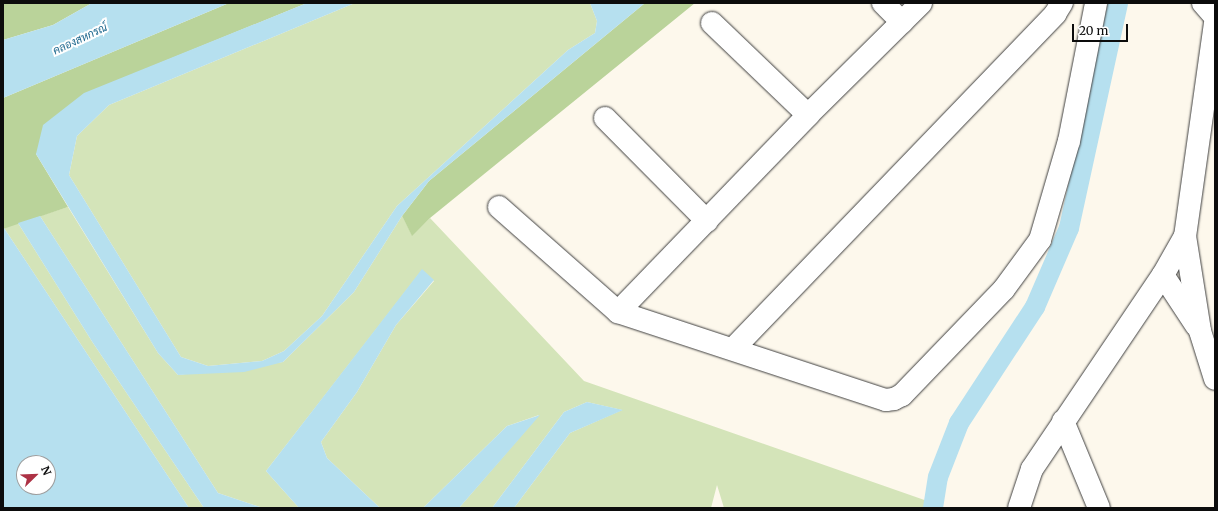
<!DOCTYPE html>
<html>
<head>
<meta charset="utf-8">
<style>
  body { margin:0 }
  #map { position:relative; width:1218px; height:511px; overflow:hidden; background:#fdf8ec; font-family:Merriweather,Sarabun,serif }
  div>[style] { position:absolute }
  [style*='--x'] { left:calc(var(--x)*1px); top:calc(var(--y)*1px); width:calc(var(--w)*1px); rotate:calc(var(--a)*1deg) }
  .green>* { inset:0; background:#d4e4b9 }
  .forest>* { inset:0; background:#bad39a }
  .water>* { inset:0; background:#b6e0ef }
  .canal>* { height:20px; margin:-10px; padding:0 10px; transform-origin:10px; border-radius:10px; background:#b6e0ef }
  .roads { filter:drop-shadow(0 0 1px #3f3f3f) drop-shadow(0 0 1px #3f3f3f) }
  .street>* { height:22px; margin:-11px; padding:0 11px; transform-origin:11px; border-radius:11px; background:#fff }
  span { translate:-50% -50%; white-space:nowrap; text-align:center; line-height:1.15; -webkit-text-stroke:4px #fff; paint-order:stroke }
  .water-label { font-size:11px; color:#226b90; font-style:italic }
  .frame { position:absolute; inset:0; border:4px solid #0c0c0c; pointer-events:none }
  .north { position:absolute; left:16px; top:455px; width:40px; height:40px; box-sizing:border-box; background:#fff; border:1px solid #9e9e9e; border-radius:50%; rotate:67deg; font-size:11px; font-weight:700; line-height:16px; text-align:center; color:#0c0c0c }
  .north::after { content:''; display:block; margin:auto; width:14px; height:18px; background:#ad3245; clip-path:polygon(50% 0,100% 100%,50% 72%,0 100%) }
  .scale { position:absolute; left:1072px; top:24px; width:56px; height:18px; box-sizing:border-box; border:2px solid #0c0c0c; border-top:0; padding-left:5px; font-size:12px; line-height:14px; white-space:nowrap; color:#0c0c0c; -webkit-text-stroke:3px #fff; paint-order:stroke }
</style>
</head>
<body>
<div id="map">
  <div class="green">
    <i style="clip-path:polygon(355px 3px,590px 3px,597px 21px,595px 33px,568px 50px,397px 206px,322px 316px,284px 351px,262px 361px,208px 366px,181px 357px,69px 175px,77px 136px,109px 105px)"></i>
    <i style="clip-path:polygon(68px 207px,158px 353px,178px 375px,283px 362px,354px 292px,402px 216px,412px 235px,430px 218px,584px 381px,933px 503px,932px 508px,724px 508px,717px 485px,711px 508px,514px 508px,570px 433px,622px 410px,587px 402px,564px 412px,492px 508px,459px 508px,539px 415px,507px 426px,423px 508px,380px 508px,327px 458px,321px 442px,357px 392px,396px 325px,434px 281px,422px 270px,266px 471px,299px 508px,263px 508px,218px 493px,40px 216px)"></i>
    <i style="clip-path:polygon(18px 223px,93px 343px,204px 508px,189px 508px,4px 228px)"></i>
  </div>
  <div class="forest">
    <i style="clip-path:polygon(3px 3px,92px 3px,53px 25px,3px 40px)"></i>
    <i style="clip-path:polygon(229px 3px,307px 3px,84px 94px,36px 154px,68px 207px,3px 229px,3px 98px)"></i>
    <i style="clip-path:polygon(645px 3px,695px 3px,430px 218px,412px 236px,402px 216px,429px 181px)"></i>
  </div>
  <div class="water">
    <i style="clip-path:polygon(92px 3px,229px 3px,3px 98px,3px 40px,53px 25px)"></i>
    <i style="clip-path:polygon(307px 3px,355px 3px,109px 105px,77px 136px,69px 175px,181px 357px,208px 366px,262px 361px,284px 351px,322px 316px,397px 206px,568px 50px,595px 33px,597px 21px,590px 3px,645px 3px,429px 181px,402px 216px,354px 292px,283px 362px,244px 372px,178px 375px,158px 353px,36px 154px,43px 125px,84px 93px)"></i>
    <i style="clip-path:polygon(40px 216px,218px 493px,263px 508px,204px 508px,93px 343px,18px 223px)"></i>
    <i style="clip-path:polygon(evenodd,4px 228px,189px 508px,3px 508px,4px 228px,24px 463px,48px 463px,48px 487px,24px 487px,24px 463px)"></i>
    <i style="clip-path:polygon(422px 269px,434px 280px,396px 325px,357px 392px,321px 442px,327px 458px,380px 508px,299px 508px,266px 471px)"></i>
    <i style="clip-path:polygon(587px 402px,623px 410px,570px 433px,514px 508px,492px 508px,564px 412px)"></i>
    <i style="clip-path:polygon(540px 415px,459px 508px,423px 508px,507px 426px)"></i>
  </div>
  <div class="canal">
    <i style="--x:933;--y:508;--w:31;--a:-81"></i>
    <i style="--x:938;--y:477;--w:58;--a:-68.7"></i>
    <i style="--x:959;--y:423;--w:139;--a:-56.8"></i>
    <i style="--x:1035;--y:307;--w:86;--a:-66.7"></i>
    <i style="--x:1069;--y:228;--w:230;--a:-77.7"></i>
  </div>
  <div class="roads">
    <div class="street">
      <i style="--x:883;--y:3;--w:27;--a:45"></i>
      <i style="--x:1203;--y:3;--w:18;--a:49"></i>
      <i style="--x:712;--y:23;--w:133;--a:43.8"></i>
      <i style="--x:1215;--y:23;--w:215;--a:98"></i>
      <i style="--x:1185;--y:236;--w:96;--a:81"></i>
      <i style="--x:1200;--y:331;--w:50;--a:72.6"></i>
      <i style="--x:605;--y:118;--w:145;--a:45.3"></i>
      <i style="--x:499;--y:207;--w:159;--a:41.4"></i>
      <i style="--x:618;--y:312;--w:282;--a:18.2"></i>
      <i style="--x:886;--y:400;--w:8;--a:-7"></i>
      <i style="--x:894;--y:399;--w:9;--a:-27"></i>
      <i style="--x:902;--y:395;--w:147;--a:-46.1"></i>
      <i style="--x:1004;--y:289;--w:61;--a:-53.7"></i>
      <i style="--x:1040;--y:240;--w:103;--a:-73.7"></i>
      <i style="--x:1069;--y:141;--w:141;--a:-78.9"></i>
      <i style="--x:1163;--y:275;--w:60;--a:56.6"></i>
      <i style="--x:618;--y:312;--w:274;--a:-46"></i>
      <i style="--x:808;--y:115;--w:159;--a:-44.7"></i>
      <i style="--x:733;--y:349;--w:465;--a:-46.1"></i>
      <i style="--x:1055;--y:14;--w:13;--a:-58"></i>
      <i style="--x:1063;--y:421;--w:94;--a:67.5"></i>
      <i style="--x:1019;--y:508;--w:41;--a:-71.6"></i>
      <i style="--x:1032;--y:469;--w:234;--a:-56"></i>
      <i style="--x:1163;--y:275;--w:45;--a:-60.6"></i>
    </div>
  </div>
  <div class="water-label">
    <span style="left:80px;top:39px;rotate:-25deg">คลองสหกรณ์</span>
  </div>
  <div class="frame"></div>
  <div class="north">N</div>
  <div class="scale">20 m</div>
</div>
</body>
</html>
